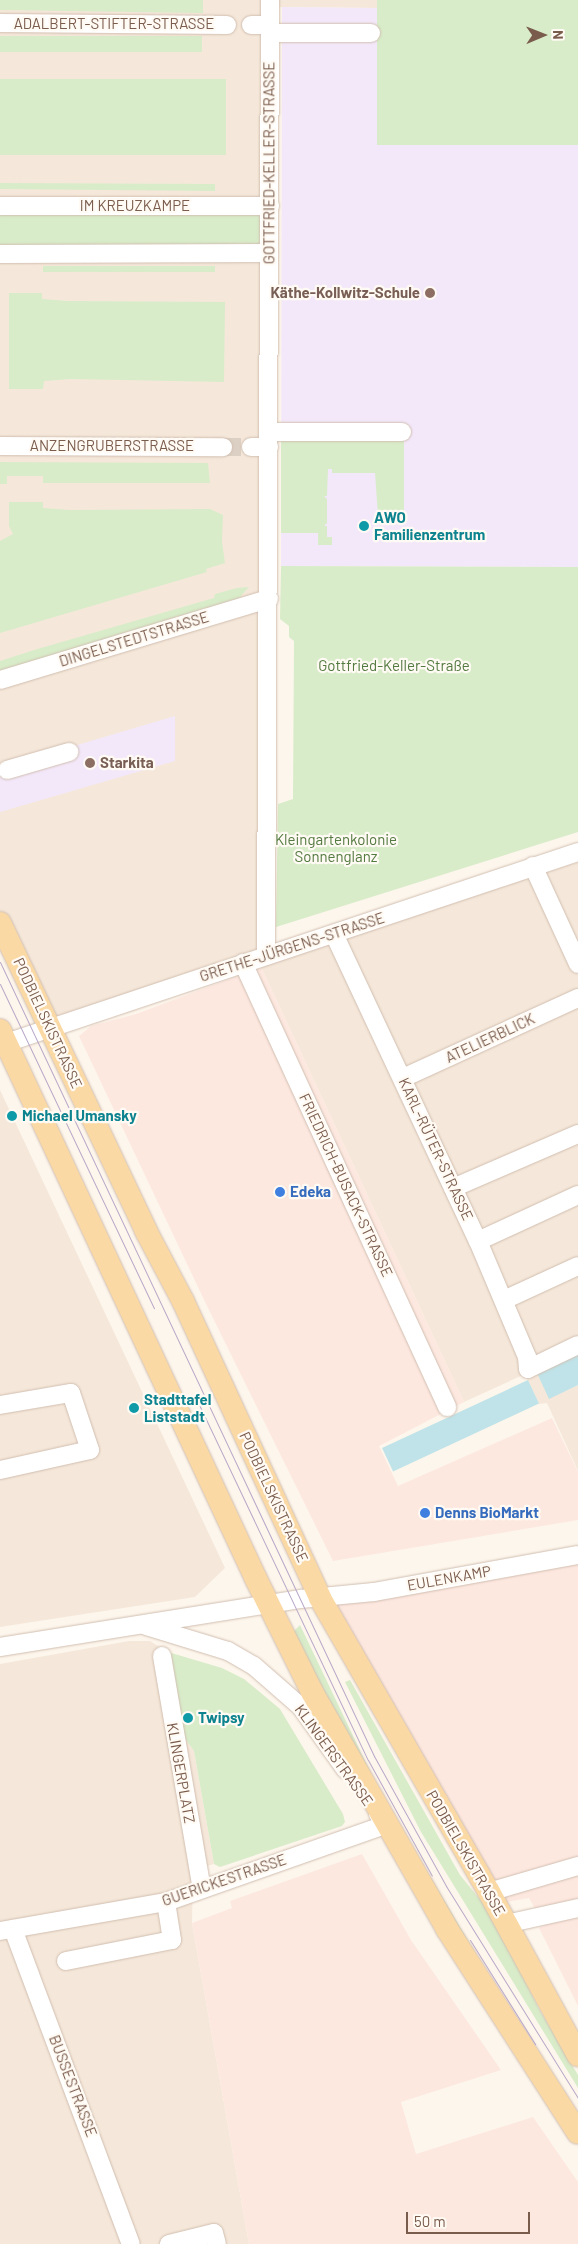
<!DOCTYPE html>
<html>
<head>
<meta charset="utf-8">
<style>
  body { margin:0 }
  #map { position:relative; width:578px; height:2244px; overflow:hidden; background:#fdf6ec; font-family:Barlow,sans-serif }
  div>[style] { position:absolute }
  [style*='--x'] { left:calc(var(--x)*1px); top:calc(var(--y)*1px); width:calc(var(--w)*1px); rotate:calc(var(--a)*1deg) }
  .residential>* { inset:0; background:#f5e8da }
  .commercial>* { inset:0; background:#fde8e0 }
  .education>* { inset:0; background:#f3e8fa }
  .green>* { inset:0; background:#d8ecc9; transform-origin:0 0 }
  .water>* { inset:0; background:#bfe3e8; transform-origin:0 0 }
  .minor-tunnel>* { height:18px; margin-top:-9px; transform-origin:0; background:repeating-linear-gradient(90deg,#dcd0c4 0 18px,transparent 0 27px) }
  .roads { filter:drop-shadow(0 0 1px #d1beb0) drop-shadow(0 0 1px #d1beb0) }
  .minor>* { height:18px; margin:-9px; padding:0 9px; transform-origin:9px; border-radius:9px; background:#fff }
  .major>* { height:22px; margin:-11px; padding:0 11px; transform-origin:11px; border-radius:11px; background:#fbd9a5 }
  .tram>* { height:1px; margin:-0.5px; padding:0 0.5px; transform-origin:0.5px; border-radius:0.5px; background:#b9a8c9 }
  .dots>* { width:14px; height:14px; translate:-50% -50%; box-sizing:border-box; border:2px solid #fffaf3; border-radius:50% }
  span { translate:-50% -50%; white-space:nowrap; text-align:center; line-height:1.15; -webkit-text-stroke:4.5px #fffaf3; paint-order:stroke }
  .street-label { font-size:15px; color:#7a5c4d }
  .education-label { font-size:15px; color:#785e54; font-weight:700 }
  .right { translate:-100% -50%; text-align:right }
  .left { translate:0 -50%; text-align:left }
  .culture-label { font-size:15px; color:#0d838f; font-weight:700 }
  .park-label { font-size:15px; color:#537a41 }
  .shop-label { font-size:15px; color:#366cbe; font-weight:700 }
  .north { position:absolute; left:518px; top:10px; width:50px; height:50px; -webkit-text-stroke:4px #fffaf3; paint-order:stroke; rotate:89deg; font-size:14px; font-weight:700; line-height:20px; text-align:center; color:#7a5c4d }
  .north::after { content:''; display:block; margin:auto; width:18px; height:22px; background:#7a5c4d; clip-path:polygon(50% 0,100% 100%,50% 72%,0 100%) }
  .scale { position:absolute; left:406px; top:2212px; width:124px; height:22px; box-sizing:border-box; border:2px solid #7a5c4d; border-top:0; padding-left:6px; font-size:15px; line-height:18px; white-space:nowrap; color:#7a5c4d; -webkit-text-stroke:4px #fffaf3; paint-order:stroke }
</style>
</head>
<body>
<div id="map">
  <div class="residential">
    <i style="clip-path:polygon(0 0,377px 0,377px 8px,270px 7px,266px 956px,49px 1026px,0 923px)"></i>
    <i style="clip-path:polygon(578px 862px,578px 1354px,549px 1398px,578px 1385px,578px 1471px,547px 1403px,539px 1404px,525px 1374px,464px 1402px,261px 967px)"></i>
    <i style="clip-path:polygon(0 1090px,225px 1568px,195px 1597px,0 1627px)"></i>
    <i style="clip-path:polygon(129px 1641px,150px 1641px,168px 1652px,183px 1736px,194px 1751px,214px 1864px,193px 1870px,192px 1923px,249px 2244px,0 2244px,0 1664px)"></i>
  </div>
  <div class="commercial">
    <i style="clip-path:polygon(261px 967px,464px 1402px,379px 1446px,398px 1486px,552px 1418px,578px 1472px,578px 1520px,333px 1561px,206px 1304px,79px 1036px,91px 1026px,136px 1014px)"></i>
    <i style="clip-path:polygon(578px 1555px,578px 2006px,539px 1928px,544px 1925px,529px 1898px,496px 1904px,320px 1598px)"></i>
    <i style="clip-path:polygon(362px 1854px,411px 1940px,501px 2070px,401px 2102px,416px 2154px,533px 2117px,578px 2182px,578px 2244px,249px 2244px,192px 1923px,232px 1908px,230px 1901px)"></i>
  </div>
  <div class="education">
    <i style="clip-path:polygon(282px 7px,377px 8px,378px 145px,578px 145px,578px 567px,281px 566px)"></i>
    <i style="clip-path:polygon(175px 716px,175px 761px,0 812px,0 768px)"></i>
  </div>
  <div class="green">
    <i style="clip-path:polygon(0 0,203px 0,203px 13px,0 10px)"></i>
    <i style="left:377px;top:0;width:201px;height:145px"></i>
    <i style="left:0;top:36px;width:202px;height:16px"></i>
    <i style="left:0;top:79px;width:226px;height:76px"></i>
    <i style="clip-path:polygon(0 183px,215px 184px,215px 191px,0 189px)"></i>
    <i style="left:0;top:206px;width:270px;height:48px"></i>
    <i style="left:43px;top:266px;width:172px;height:6px"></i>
    <i style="clip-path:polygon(9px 293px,42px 293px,42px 299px,68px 301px,225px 302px,224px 382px,70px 379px,44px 381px,43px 389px,9px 389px)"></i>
    <i style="clip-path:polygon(281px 439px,404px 439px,404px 516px,378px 516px,375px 473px,332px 473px,332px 469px,328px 469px,327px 496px,324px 496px,327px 499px,327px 523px,324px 526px,327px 526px,327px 537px,332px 537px,332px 545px,318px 545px,318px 533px,281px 533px)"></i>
    <i style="clip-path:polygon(0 462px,208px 463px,210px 483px,43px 483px,43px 476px,7px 476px,7px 484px,0 484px)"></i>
    <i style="clip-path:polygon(9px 502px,43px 502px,43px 508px,70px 510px,210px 509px,223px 515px,222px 542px,225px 563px,206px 569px,207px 572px,0 633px,0 541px,13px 534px,9px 526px)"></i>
    <i style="clip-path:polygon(281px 566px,578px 567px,578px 832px,276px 927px,278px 804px,293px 799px,294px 641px,289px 637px,289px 626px,280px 619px)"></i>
    <i style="clip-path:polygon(249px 587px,239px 598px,0 671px,0 661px,34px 650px,214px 598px,215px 594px,237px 588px)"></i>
    <i style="clip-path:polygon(300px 1625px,379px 1790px,495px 1986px,404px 1843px,293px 1632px)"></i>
    <i style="clip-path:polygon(168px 1652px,222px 1668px,244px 1679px,280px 1709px,343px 1814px,345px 1822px,342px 1826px,220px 1867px,214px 1864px,194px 1751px,183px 1736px)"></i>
    <i style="clip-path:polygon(350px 1680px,460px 1875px,491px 1913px,539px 2009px,578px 2075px,578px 2088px,421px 1832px,345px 1682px)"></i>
  </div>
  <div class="water">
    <i style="clip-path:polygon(578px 1354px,578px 1385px,549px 1399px,537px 1373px)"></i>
    <i style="left:528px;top:1380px;width:26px;height:161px;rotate:65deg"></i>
  </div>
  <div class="minor-tunnel">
    <i style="--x:223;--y:447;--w:28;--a:0"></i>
  </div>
  <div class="roads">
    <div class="minor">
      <i style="--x:0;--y:23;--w:227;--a:0.5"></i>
      <i style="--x:251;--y:25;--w:19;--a:0"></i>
      <i style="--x:270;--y:33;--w:101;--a:0"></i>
      <i style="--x:0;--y:206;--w:270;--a:0"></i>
      <i style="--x:0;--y:254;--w:269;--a:-0.2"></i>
      <i style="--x:269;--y:432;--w:133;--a:0"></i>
      <i style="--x:0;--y:446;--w:223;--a:0.3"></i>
      <i style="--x:251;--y:447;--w:18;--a:0"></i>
      <i style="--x:0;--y:680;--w:281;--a:-16.8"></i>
      <i style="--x:7;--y:770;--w:65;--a:-16.2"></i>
      <i style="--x:533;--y:866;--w:108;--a:65.3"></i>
      <i style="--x:334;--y:934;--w:339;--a:64.9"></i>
      <i style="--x:478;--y:1241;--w:126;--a:67.1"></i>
      <i style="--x:527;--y:1357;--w:12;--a:85"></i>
      <i style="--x:528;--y:1369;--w:55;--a:-25.6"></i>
      <i style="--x:266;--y:956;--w:956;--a:-89.76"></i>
      <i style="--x:243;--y:963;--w:489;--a:65.3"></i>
      <i style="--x:6;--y:1043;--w:603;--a:-18.46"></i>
      <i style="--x:403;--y:1078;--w:192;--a:-24.6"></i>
      <i style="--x:453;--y:1188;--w:136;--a:-23.4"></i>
      <i style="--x:478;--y:1241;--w:110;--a:-24.7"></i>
      <i style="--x:504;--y:1300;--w:81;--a:-24.7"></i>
      <i style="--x:0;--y:1405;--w:72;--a:-9.6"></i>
      <i style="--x:71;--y:1393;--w:60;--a:71.6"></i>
      <i style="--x:90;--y:1450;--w:92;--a:167.5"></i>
      <i style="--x:146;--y:1626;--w:86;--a:17"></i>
      <i style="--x:228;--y:1651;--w:30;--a:30"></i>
      <i style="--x:254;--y:1666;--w:62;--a:41.1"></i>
      <i style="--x:301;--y:1707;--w:77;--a:54.5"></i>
      <i style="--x:0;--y:1647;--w:305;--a:-9.1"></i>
      <i style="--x:301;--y:1599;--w:73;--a:-5.5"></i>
      <i style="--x:374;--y:1592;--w:207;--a:-10.3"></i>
      <i style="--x:162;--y:1656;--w:236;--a:80.3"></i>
      <i style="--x:489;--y:1892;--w:93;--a:-16.3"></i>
      <i style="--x:506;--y:1924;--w:74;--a:-12.5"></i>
      <i style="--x:13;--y:1929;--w:336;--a:69.5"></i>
      <i style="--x:0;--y:1931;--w:169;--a:-9.9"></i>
      <i style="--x:166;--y:1902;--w:232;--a:-19.4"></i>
      <i style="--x:385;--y:1825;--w:13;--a:-122"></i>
      <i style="--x:66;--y:1961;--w:108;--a:-11.2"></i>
      <i style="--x:172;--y:1940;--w:38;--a:-99"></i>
      <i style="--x:169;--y:2244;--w:46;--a:-13.7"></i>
      <i style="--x:214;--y:2233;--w:11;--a:75"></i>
    </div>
    <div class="major">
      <i style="--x:0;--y:923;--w:341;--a:64.6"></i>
      <i style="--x:146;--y:1231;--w:79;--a:62.1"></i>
      <i style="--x:183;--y:1301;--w:327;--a:65.2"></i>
      <i style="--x:320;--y:1598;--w:339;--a:60.1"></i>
      <i style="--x:489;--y:1892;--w:186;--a:61.4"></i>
      <i style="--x:0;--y:1030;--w:606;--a:65"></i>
      <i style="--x:256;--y:1579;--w:126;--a:63.6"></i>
      <i style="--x:312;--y:1692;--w:273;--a:60.3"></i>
      <i style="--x:447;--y:1929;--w:242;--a:57.3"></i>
    </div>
  </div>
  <div class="tram">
    <i style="--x:0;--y:962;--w:878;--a:64.78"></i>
    <i style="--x:374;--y:1756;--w:149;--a:61"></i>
    <i style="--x:446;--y:1886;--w:250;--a:58.1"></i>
    <i style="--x:0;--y:984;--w:359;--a:64.6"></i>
    <i style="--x:194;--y:1394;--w:405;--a:64.6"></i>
    <i style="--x:368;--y:1760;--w:132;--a:61.1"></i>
    <i style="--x:470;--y:1940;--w:123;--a:58"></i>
  </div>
  <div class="dots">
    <i style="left:430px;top:293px;background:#8d6e63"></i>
    <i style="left:364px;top:526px;background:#0f9aa8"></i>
    <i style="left:90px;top:763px;background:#8d6e63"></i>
    <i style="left:12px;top:1116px;background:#0f9aa8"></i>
    <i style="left:280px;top:1192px;background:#3f7fe0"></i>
    <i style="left:134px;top:1408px;background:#0f9aa8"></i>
    <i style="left:425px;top:1513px;background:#3f7fe0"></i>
    <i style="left:188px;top:1718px;background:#0f9aa8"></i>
  </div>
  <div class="street-label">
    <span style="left:114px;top:24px">ADALBERT-STIFTER-STRASSE</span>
    <span style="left:269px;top:163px;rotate:-90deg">GOTTFRIED-KELLER-STRASSE</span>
    <span style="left:135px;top:206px">IM KREUZKAMPE</span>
    <span style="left:112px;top:446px">ANZENGRUBERSTRASSE</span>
    <span style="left:134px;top:639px;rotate:-17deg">DINGELSTEDTSTRASSE</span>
    <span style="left:292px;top:947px;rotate:-18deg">GRETHE-JÜRGENS-STRASSE</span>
    <span style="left:48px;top:1023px;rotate:65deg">PODBIELSKISTRASSE</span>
    <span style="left:490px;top:1038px;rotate:-25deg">ATELIERBLICK</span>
    <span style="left:436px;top:1149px;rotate:65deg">KARL-RÜTER-STRASSE</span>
    <span style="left:346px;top:1185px;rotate:65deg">FRIEDRICH-BUSACK-STRASSE</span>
    <span style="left:274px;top:1497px;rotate:65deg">PODBIELSKISTRASSE</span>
    <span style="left:449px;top:1578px;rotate:-10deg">EULENKAMP</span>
    <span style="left:334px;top:1755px;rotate:54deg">KLINGERSTRASSE</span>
    <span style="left:181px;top:1773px;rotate:80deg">KLINGERPLATZ</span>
    <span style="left:466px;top:1853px;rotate:60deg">PODBIELSKISTRASSE</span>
    <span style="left:224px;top:1880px;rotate:-19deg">GUERICKESTRASSE</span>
    <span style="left:73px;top:2086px;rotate:69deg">BUSSESTRASSE</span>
  </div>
  <div class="education-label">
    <span class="right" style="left:420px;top:293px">Käthe-Kollwitz-Schule</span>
    <span class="left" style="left:100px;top:763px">Starkita</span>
  </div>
  <div class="culture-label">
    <span class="left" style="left:374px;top:526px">AWO<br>Familienzentrum</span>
    <span class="left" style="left:22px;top:1116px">Michael Umansky</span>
    <span class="left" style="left:144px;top:1408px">Stadttafel<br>Liststadt</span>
    <span class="left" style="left:198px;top:1718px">Twipsy</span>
  </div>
  <div class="park-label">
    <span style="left:394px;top:666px">Gottfried-Keller-Straße</span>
    <span style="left:336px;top:848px">Kleingartenkolonie<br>Sonnenglanz</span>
  </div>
  <div class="shop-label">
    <span class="left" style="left:290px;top:1192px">Edeka</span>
    <span class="left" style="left:435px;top:1513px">Denns BioMarkt</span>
  </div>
  <div class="north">N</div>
  <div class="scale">50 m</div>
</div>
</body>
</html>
